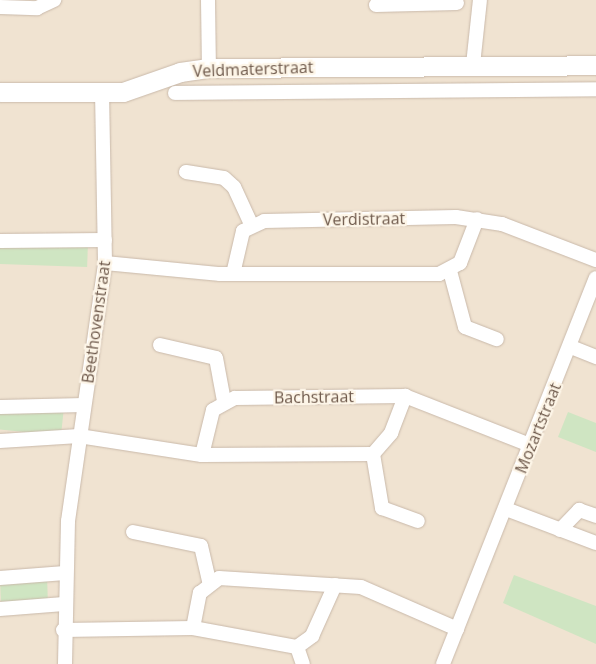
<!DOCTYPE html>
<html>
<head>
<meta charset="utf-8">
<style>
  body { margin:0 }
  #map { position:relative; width:596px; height:664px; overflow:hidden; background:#faf1e2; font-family:"Open Sans",sans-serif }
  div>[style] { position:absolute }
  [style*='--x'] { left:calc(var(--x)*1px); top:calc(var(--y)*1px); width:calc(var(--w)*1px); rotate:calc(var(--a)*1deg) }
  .residential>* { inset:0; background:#f0e3d1; transform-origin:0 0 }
  .green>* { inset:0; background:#cfe5c2; transform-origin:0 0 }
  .roads { filter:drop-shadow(0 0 1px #c9b9aa) drop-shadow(0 0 1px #c9b9aa) }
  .street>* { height:14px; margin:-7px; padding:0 7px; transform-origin:7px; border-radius:7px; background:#fff }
  .secondary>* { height:19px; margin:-9.5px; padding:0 9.5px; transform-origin:9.5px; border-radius:9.5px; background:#fff }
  span { translate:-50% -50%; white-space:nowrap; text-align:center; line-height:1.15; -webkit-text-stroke:4.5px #fdf5e7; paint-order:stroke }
  .street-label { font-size:16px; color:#6e594b }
</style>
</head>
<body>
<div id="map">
  <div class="residential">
    <i style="left:0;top:0;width:596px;height:664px"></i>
  </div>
  <div class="green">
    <i style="left:88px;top:242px;width:25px;height:88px;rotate:92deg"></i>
    <i style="left:64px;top:407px;width:29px;height:64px;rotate:96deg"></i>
    <i style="clip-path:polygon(568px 412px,596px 423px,596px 452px,558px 437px)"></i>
    <i style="clip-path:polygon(514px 575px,596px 606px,596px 644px,503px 603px)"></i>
    <i style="left:47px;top:576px;width:24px;height:47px;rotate:88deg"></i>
  </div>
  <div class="roads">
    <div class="street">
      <i style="--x:208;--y:0;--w:68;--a:89.2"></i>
      <i style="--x:376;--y:5;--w:81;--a:-1.4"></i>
      <i style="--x:0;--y:7;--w:37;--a:2"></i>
      <i style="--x:37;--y:8;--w:19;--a:-25"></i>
      <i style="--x:473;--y:65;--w:65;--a:-83.9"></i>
      <i style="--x:175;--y:93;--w:421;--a:-0.5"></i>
      <i style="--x:186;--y:172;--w:38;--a:9"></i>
      <i style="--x:224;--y:178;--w:13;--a:42"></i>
      <i style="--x:234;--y:187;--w:41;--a:65.3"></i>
      <i style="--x:0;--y:241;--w:105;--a:-0.5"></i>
      <i style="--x:105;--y:263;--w:116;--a:5.5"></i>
      <i style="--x:220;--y:274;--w:219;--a:0"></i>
      <i style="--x:439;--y:274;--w:24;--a:-28"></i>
      <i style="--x:460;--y:263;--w:47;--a:-68.9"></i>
      <i style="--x:450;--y:271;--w:58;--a:75"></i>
      <i style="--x:465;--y:327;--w:34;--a:21"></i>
      <i style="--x:233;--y:274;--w:44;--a:-76.9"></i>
      <i style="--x:243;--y:231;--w:23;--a:-25"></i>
      <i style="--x:264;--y:221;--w:192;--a:-1.2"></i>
      <i style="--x:456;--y:217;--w:47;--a:8.7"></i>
      <i style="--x:502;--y:224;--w:101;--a:21"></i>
      <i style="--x:160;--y:345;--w:57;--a:13.1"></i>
      <i style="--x:216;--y:358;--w:44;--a:79.5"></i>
      <i style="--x:571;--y:347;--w:27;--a:22"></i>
      <i style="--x:0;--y:407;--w:84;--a:-1.4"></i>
      <i style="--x:0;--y:441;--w:79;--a:-3.6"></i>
      <i style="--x:79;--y:436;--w:124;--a:8.8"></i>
      <i style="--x:202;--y:455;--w:171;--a:-0.3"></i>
      <i style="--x:373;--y:454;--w:28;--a:-49"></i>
      <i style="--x:391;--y:433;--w:40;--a:-69"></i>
      <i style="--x:373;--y:454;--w:55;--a:80.5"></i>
      <i style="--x:382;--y:508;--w:38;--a:20"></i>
      <i style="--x:202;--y:455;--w:46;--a:-76.3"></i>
      <i style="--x:213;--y:410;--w:25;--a:-29"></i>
      <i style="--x:235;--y:398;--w:170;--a:-0.7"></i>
      <i style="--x:405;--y:396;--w:134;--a:21.4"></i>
      <i style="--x:506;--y:509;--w:96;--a:20.7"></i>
      <i style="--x:560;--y:530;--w:28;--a:-46"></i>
      <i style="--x:579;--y:510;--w:18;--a:19"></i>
      <i style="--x:133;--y:532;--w:69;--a:11.6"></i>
      <i style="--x:201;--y:546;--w:37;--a:77"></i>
      <i style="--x:0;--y:578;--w:65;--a:-4.4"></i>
      <i style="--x:0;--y:609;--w:64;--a:-4.5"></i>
      <i style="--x:193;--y:628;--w:36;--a:-79"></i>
      <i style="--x:200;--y:593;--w:24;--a:-38"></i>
      <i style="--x:219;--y:578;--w:142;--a:3.6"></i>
      <i style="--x:361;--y:587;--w:105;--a:23.6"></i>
      <i style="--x:63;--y:630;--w:130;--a:-0.9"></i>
      <i style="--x:193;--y:628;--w:106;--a:10.4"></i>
      <i style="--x:297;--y:647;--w:19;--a:-36"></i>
      <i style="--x:312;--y:636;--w:56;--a:-65.7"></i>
      <i style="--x:297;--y:647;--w:18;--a:71"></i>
      <i style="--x:65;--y:664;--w:143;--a:-88.8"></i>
      <i style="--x:68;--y:521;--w:261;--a:-81.8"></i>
      <i style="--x:105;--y:263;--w:171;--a:-91"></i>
      <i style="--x:443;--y:664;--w:415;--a:-68.4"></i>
    </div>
    <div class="secondary">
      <i style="--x:0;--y:92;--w:123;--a:0"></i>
      <i style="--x:123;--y:92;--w:60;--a:-19.3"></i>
      <i style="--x:180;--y:72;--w:29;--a:-8"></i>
      <i style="--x:209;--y:68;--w:387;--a:-0.4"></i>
    </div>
  </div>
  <div class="street-label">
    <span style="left:253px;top:69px;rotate:-2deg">Veldmaterstraat</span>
    <span style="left:364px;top:219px;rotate:-1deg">Verdistraat</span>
    <span style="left:96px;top:322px;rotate:-82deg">Beethovenstraat</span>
    <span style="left:314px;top:397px;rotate:-1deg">Bachstraat</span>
    <span style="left:538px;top:428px;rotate:-68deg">Mozartstraat</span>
  </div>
</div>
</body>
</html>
